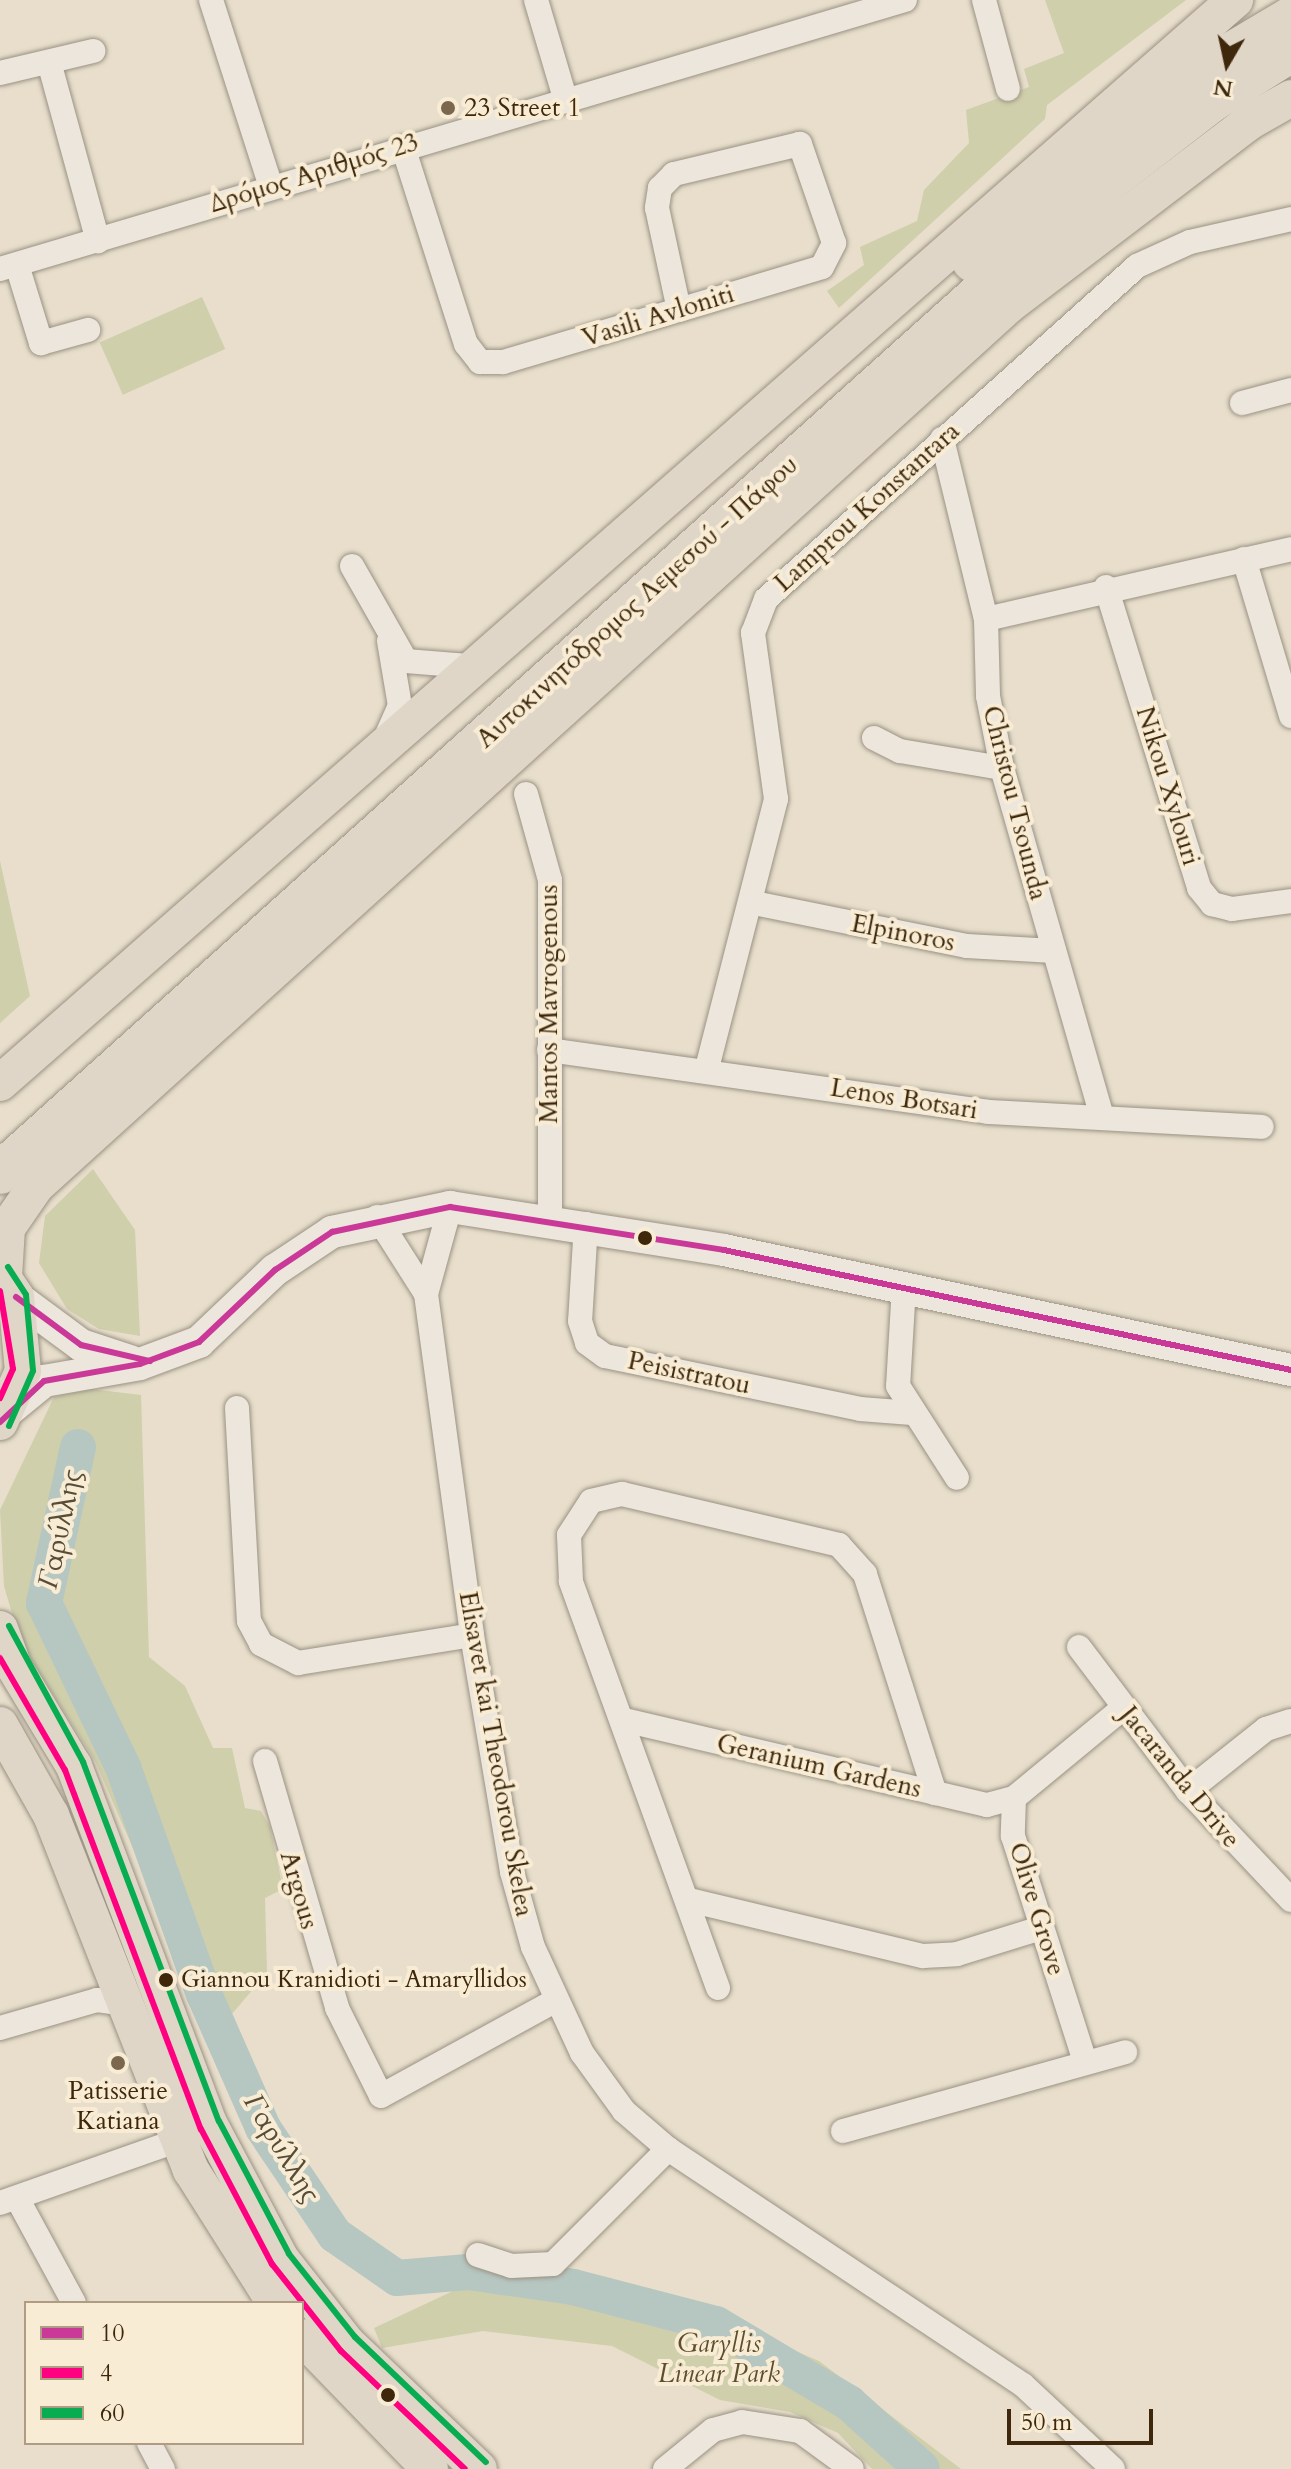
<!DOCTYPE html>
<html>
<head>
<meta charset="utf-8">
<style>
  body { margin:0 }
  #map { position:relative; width:1291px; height:2469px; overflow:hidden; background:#e8decb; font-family:Cardo,serif }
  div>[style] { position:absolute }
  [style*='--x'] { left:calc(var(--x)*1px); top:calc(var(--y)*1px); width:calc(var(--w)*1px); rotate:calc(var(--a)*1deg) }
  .green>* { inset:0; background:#cfcfac; transform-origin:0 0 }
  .river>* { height:36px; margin:-18px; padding:0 18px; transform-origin:18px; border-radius:18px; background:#b6c6c1 }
  .roads { filter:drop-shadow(0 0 2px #9a9283) drop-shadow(0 0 2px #9a9283) }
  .minor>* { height:24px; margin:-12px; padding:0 12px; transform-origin:12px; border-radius:12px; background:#ece6dd }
  .secondary>* { height:32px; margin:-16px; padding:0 16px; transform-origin:16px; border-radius:16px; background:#ece6dd }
  .primary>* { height:36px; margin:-18px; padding:0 18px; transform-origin:18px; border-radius:18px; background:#e0d6c8 }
  .motorway>* { height:42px; margin:-21px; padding:0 21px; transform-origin:21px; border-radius:21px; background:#e0d6c8 }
  .bus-1>* { height:6px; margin:-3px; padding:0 3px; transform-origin:3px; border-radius:3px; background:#ca3998 }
  .bus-2>* { height:6px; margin:-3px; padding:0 3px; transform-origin:3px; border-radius:3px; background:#ff0080 }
  .bus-3>* { height:6px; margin:-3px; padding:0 3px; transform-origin:3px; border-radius:3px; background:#09ad51 }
  .dots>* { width:22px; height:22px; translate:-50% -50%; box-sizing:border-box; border:4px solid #f8ecd5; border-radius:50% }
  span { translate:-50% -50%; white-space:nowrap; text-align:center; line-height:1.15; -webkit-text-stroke:8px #f8ecd5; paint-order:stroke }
  .bus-label { font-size:24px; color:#3e270a }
  .left { translate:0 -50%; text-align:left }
  .poi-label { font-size:26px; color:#3e270a }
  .street-label { font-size:26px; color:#3e270a }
  .park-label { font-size:26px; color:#5d4e2c; font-style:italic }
  .water-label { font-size:28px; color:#574c37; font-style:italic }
  .legend { position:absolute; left:24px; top:2301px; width:280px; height:144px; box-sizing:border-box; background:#f8ecd5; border:2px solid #ae9d84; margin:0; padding:10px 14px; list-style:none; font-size:24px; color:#3e270a }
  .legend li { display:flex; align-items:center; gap:16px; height:40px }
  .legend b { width:40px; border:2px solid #ae9d84 }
  .north { position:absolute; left:1187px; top:24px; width:80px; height:80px; -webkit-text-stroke:6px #f8ecd5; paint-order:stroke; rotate:189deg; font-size:22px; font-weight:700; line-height:32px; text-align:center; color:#3e270a }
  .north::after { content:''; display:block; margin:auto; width:28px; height:36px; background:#3e270a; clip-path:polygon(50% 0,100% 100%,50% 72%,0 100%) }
  .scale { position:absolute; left:1007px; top:2409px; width:146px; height:36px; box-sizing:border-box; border:4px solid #3e270a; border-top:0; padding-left:10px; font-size:24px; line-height:28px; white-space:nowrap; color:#3e270a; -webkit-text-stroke:6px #f8ecd5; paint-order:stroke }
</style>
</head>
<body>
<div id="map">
  <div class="green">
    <i style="clip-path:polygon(1045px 0,1186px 0,1047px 105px,1045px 119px,839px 308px,827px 291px,864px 265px,860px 247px,917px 221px,924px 190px,969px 143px,966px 110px,1029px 87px,1024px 69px,1064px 53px)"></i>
    <i style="left:202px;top:297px;width:57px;height:112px;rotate:66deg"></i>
    <i style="clip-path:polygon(0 861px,30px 996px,0 1023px)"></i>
    <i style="clip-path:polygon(93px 1169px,135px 1230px,140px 1336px,99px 1329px,67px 1309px,39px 1263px,45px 1216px)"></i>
    <i style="clip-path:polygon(91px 1389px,141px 1395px,149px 1657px,185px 1686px,213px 1748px,232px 1748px,245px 1808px,261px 1811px,270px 1827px,283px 1889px,265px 1898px,267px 1973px,214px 2035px,95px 1761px,20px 1641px,4px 1586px,0 1510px,54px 1397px)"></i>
    <i style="clip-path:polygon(500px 2269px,598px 2282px,705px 2312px,819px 2361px,961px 2469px,872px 2469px,838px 2433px,790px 2412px,720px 2400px,612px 2346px,483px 2331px,382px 2348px,374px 2328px)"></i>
  </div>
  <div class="river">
    <i style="--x:78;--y:1447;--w:160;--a:102.3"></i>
    <i style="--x:44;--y:1603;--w:182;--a:64.3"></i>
    <i style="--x:123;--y:1767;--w:241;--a:70.4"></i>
    <i style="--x:204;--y:1994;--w:146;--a:66.2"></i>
    <i style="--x:263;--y:2128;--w:129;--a:56.1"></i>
    <i style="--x:335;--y:2235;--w:75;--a:34.7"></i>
    <i style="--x:397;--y:2278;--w:71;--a:-4.8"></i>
    <i style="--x:468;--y:2272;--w:106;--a:8.1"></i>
    <i style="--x:573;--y:2287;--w:148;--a:14.5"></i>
    <i style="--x:716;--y:2324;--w:155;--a:30.7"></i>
    <i style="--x:849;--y:2403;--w:98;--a:42.1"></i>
  </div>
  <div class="roads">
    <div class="minor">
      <i style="--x:211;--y:0;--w:193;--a:72.2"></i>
      <i style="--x:536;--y:0;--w:102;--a:73.5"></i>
      <i style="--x:984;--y:0;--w:92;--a:74.9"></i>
      <i style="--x:49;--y:62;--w:186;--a:74.7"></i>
      <i style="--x:0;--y:73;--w:96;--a:-13.3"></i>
      <i style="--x:403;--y:147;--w:207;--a:72.3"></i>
      <i style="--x:466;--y:344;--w:23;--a:52"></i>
      <i style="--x:480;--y:362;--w:23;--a:0"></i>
      <i style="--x:503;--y:362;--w:184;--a:-16.5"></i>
      <i style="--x:679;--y:310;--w:149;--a:-16.7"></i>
      <i style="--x:822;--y:267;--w:27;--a:-63"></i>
      <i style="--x:834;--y:243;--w:105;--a:-109"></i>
      <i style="--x:800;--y:144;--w:130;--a:166.6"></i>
      <i style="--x:674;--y:174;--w:20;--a:135"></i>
      <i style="--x:660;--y:188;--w:20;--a:99"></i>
      <i style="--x:657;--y:208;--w:104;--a:77.8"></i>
      <i style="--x:17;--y:265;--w:82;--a:72.9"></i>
      <i style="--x:41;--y:343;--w:49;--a:-15.5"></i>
      <i style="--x:0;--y:269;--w:944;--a:-16.55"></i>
      <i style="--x:1242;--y:403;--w:51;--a:-14.9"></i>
      <i style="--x:942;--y:439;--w:185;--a:76.3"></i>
      <i style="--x:986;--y:619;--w:77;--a:88.5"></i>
      <i style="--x:988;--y:696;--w:73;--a:79"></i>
      <i style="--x:1002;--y:768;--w:362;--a:74"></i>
      <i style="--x:1244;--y:559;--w:164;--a:73.3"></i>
      <i style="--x:352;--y:566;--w:109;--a:60.4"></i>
      <i style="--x:406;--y:661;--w:62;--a:4.6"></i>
      <i style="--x:1106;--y:587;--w:315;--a:72.8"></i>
      <i style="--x:1199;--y:888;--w:21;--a:51"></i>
      <i style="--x:1212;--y:904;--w:21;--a:14"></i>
      <i style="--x:1232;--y:909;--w:60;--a:-7.7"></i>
      <i style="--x:986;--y:619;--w:313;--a:-12.9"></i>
      <i style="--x:386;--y:737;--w:34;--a:-66"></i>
      <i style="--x:400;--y:706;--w:66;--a:-99.6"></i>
      <i style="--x:874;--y:738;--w:29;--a:27"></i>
      <i style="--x:900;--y:751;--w:103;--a:9.5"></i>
      <i style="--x:526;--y:794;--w:89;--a:74.4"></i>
      <i style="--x:550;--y:880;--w:338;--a:90"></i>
      <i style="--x:754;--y:903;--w:217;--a:11.4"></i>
      <i style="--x:967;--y:946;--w:87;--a:3.3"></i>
      <i style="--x:549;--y:1050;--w:443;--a:8"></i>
      <i style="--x:988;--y:1112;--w:274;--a:3.1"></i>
      <i style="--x:707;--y:1068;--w:278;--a:-75.6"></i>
      <i style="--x:776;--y:799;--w:168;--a:-97.9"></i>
      <i style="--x:753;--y:633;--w:36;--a:-69"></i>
      <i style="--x:766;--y:599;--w:499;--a:-41.9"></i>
      <i style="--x:1137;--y:266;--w:58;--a:-24.4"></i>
      <i style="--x:1190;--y:242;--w:104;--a:-12.8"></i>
      <i style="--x:450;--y:1207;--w:90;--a:105.4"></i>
      <i style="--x:426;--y:1294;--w:344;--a:82.3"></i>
      <i style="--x:472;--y:1635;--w:240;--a:80.4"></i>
      <i style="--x:512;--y:1872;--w:78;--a:74.4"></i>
      <i style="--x:533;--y:1947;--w:117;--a:65.2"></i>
      <i style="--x:582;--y:2053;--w:72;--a:54.1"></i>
      <i style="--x:624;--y:2111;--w:58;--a:40.8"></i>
      <i style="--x:668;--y:2149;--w:426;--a:33.6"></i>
      <i style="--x:1023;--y:2385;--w:123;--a:43"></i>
      <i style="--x:377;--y:1217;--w:91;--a:57.5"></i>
      <i style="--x:586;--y:1224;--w:97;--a:93.5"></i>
      <i style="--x:580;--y:1321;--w:23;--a:72"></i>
      <i style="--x:587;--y:1343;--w:22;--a:36"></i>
      <i style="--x:605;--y:1356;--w:260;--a:11.7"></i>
      <i style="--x:860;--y:1409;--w:52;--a:4.4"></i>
      <i style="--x:904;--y:1286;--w:100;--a:93.4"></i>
      <i style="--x:898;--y:1386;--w:109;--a:57.3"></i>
      <i style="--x:237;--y:1408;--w:213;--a:86.8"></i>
      <i style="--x:249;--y:1621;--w:26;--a:62"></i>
      <i style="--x:261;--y:1644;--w:42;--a:27.2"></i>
      <i style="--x:298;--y:1663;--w:176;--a:-9.1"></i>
      <i style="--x:1079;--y:1647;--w:181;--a:52.9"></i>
      <i style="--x:1188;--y:1791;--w:150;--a:46.6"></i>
      <i style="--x:624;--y:1720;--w:373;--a:13.2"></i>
      <i style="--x:987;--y:1805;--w:28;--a:-15"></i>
      <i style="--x:1014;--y:1798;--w:141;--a:-39.5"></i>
      <i style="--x:265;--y:1761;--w:257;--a:73.7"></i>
      <i style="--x:337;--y:2008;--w:98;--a:63.4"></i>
      <i style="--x:381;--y:2096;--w:200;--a:-28.7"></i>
      <i style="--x:1188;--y:1791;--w:100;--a:-38.5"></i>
      <i style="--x:1266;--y:1729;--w:26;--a:-18"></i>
      <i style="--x:1014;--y:1798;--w:38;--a:92"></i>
      <i style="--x:1013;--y:1836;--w:236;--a:72.3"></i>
      <i style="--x:689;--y:1900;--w:241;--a:13.5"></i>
      <i style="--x:923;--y:1956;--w:34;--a:-3"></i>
      <i style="--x:957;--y:1954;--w:88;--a:-17.2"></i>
      <i style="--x:718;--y:1988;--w:433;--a:-109.9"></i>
      <i style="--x:571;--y:1581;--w:46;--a:-92.5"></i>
      <i style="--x:569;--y:1535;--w:40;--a:-57.1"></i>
      <i style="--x:591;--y:1501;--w:32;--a:-13"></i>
      <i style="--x:622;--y:1494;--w:223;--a:13.2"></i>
      <i style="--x:839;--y:1545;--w:39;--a:48"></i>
      <i style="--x:865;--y:1574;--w:230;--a:72.3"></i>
      <i style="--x:0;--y:2028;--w:101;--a:-16.1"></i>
      <i style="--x:97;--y:2000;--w:28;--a:8"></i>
      <i style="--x:843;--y:2131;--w:293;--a:-15.6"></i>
      <i style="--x:17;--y:2198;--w:119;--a:61.5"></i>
      <i style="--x:0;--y:2203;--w:201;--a:-19.4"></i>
      <i style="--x:478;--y:2255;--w:35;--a:18"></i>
      <i style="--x:511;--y:2266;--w:42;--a:-2.7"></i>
      <i style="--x:553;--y:2264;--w:163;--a:-45"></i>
      <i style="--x:149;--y:2443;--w:30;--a:62"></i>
      <i style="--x:665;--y:2469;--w:62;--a:-39.1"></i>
      <i style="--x:713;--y:2430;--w:30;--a:-15"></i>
      <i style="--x:742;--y:2422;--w:59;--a:8.8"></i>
      <i style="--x:800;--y:2431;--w:64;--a:36.2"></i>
    </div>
    <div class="secondary">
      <i style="--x:16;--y:1297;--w:81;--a:36.4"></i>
      <i style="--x:81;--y:1345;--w:52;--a:18.1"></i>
      <i style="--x:11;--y:1408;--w:43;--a:-39.3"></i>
      <i style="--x:44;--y:1381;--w:97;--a:-10"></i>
      <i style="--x:140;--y:1364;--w:63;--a:-20.4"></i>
      <i style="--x:199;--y:1342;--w:105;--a:-43.5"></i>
      <i style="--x:275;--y:1270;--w:69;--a:-33.7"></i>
      <i style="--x:332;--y:1232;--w:121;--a:-12"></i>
      <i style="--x:450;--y:1207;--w:277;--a:8.9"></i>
      <i style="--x:724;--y:1250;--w:580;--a:11.95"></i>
    </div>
    <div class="primary">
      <i style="--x:0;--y:1083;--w:1643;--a:-41.25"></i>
      <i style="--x:0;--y:1273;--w:29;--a:56"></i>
      <i style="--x:16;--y:1297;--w:74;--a:84.6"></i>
      <i style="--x:23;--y:1371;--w:56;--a:114.3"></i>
      <i style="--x:4;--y:1277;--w:49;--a:-86.5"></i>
      <i style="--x:7;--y:1228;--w:51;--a:-55.4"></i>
      <i style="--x:36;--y:1186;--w:1313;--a:-42.16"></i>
      <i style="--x:1009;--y:305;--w:302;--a:-37.3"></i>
      <i style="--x:1249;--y:122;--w:48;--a:-29.7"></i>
      <i style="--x:0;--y:1629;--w:38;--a:70"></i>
      <i style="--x:13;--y:1665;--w:118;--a:58.9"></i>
      <i style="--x:74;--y:1766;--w:384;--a:69.3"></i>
      <i style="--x:210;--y:2125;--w:152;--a:62.1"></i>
      <i style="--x:281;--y:2259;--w:108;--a:51.8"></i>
      <i style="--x:348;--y:2344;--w:181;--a:43.7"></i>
      <i style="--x:0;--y:1725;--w:103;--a:60.5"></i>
      <i style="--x:51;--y:1815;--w:382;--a:68.5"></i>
      <i style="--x:191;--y:2170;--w:157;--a:57.7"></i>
      <i style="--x:302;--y:2337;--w:184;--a:45.9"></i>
    </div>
    <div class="motorway">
      <i style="--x:973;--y:261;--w:290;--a:-40"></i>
      <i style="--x:1195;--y:75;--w:112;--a:-30.7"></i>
      <i style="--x:0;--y:1173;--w:1464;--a:-41.9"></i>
      <i style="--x:1090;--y:195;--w:155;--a:-37.7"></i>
      <i style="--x:1213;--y:100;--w:92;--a:-32.1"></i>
    </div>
  </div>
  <div class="bus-1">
    <i style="--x:16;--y:1297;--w:81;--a:36.4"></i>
    <i style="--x:81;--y:1345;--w:71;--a:13.1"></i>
    <i style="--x:0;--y:1422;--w:60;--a:-43"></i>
    <i style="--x:44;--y:1381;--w:97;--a:-10"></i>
    <i style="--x:140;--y:1364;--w:63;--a:-20.4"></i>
    <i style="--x:199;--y:1342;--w:105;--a:-43.5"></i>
    <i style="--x:275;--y:1270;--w:69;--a:-33.7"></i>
    <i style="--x:332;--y:1232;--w:121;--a:-12"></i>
    <i style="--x:450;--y:1207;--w:277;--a:8.9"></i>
    <i style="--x:724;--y:1250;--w:580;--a:11.95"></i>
  </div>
  <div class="bus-2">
    <i style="--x:0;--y:1291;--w:79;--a:80.5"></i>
    <i style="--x:13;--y:1369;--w:32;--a:114"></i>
    <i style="--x:0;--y:1658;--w:129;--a:59.9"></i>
    <i style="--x:65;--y:1770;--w:384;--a:69.3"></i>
    <i style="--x:201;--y:2129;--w:153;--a:62.3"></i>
    <i style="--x:272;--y:2264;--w:111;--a:51.6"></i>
    <i style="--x:341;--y:2351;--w:171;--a:43.6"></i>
  </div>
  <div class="bus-3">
    <i style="--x:8;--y:1267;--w:33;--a:57"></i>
    <i style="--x:26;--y:1295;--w:76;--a:84.7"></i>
    <i style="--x:33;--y:1371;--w:60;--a:113.6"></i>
    <i style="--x:9;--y:1626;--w:155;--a:61.4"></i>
    <i style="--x:83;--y:1762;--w:384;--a:69.3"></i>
    <i style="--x:219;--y:2121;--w:150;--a:62.2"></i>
    <i style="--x:289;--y:2254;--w:106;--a:51.5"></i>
    <i style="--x:355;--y:2337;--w:181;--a:43.7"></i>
  </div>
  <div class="dots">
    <i style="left:448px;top:108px;background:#7a674e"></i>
    <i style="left:645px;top:1238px;background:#3e270a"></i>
    <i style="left:166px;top:1980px;background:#3e270a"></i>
    <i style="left:118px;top:2063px;background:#7a674e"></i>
    <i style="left:388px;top:2395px;background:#3e270a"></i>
  </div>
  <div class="bus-label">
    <span class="left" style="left:181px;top:1980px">Giannou Kranidioti - Amaryllidos</span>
  </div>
  <div class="poi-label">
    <span class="left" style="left:464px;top:108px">23 Street 1</span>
    <span style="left:118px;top:2106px">Patisserie<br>Katiana</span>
  </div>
  <div class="street-label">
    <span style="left:314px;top:173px;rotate:-17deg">Δρόμος Αριθμός 23</span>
    <span style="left:658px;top:316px;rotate:-17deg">Vasili Avloniti</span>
    <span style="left:867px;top:507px;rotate:-42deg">Lamprou Konstantara</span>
    <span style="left:637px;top:602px;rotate:-42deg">Αυτοκινητόδρομος Λεμεσού - Πάφου</span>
    <span style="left:1168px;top:786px;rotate:73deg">Nikou Xylouri</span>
    <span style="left:1015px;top:803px;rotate:76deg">Christou Tsounda</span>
    <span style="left:903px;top:933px;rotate:11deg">Elpinoros</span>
    <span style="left:549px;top:1004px;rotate:-90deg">Mantos Mavrogenous</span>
    <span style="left:904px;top:1099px;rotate:9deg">Lenos Botsari</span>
    <span style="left:689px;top:1373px;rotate:12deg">Peisistratou</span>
    <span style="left:496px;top:1754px;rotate:80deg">Elisavet kai Theodorou Skelea</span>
    <span style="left:819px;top:1766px;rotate:13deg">Geranium Gardens</span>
    <span style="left:1180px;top:1777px;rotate:51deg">Jacaranda Drive</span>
    <span style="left:299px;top:1890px;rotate:74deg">Argous</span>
    <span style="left:1037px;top:1909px;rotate:73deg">Olive Grove</span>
  </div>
  <div class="park-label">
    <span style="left:719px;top:2359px">Garyllis<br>Linear Park</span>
  </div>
  <div class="water-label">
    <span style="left:60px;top:1529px;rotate:-78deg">Γαρύλλης</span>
    <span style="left:282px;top:2148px;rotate:59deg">Γαρύλλης</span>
  </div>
  <ul class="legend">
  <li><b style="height:10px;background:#ca3998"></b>10</li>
  <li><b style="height:10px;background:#ff0080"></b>4</li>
  <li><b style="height:10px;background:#09ad51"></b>60</li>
  </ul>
  <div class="north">N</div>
  <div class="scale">50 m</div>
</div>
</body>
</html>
